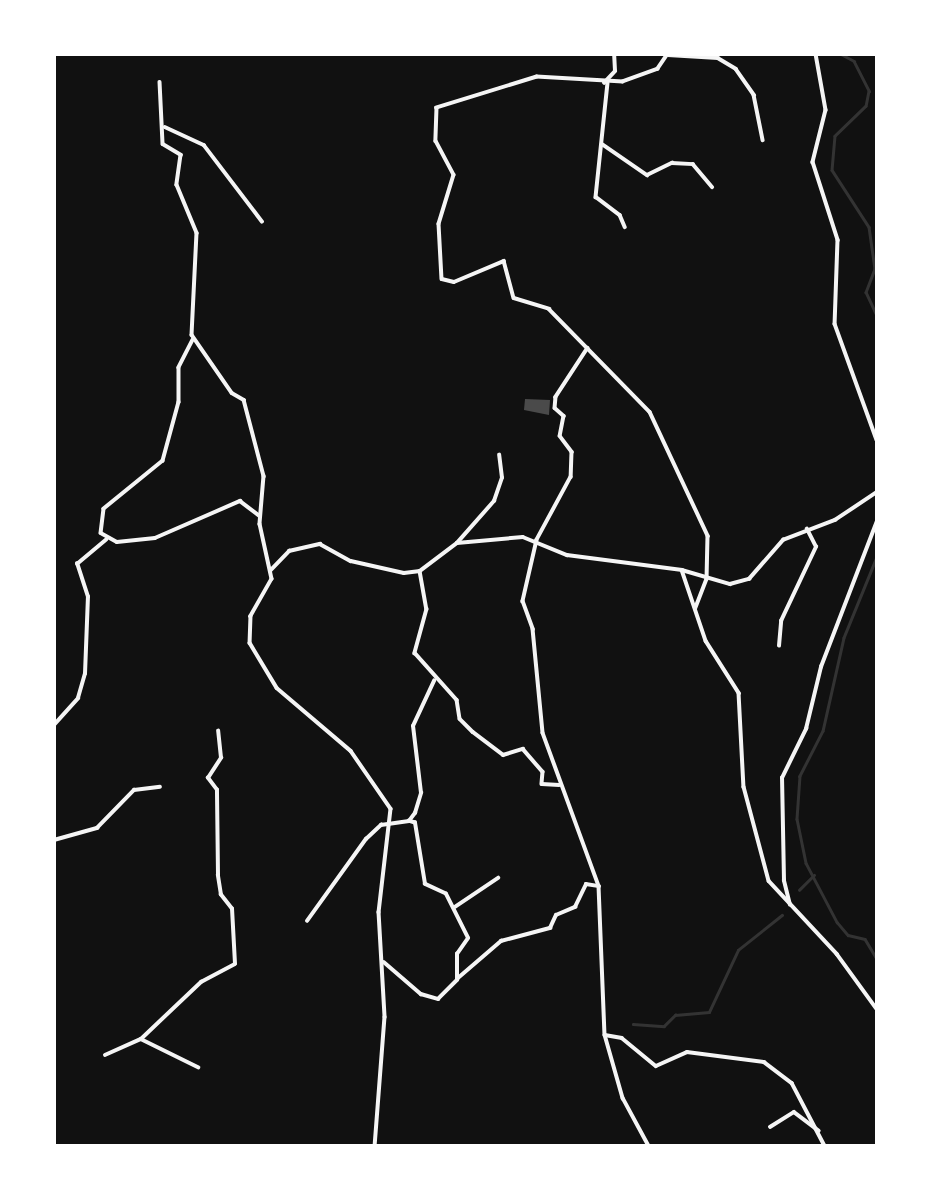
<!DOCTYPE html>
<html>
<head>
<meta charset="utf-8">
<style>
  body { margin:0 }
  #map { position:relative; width:931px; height:1200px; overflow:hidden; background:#111; font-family:Figtree,sans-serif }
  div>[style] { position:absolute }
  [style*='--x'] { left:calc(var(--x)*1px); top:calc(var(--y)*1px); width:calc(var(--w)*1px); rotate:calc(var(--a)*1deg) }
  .stream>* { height:2.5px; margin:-1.25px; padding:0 1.25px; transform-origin:1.25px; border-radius:1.25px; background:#333 }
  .building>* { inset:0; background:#4a4a4a }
  .minor>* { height:3.5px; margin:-1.75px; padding:0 1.75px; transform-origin:1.75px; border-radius:1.75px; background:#f5f5f5 }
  span { translate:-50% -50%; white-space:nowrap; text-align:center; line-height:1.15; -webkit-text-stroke:5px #fff; paint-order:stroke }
  .frame { position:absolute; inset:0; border:56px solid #fff; pointer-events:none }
</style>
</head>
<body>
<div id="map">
  <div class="stream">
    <i style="--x:841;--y:54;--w:15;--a:28"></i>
    <i style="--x:854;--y:61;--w:34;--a:63"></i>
    <i style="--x:869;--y:91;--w:15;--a:101"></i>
    <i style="--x:866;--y:106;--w:43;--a:135.9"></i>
    <i style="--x:835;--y:136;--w:34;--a:95"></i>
    <i style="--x:832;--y:170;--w:68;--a:57"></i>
    <i style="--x:869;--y:227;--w:42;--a:81.9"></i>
    <i style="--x:875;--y:269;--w:25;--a:111"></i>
    <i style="--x:866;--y:292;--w:26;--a:65"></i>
    <i style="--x:877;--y:557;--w:87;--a:112.2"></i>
    <i style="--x:844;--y:638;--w:95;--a:102.7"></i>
    <i style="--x:823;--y:731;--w:51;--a:117.1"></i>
    <i style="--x:800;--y:776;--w:43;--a:94"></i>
    <i style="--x:797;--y:819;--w:45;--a:78.4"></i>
    <i style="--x:806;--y:863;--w:67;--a:62.3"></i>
    <i style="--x:837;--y:922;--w:17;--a:50"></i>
    <i style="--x:848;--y:935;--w:17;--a:13"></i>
    <i style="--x:865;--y:939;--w:23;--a:59"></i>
    <i style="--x:799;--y:890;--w:21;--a:-45"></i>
    <i style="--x:633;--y:1024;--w:31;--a:4"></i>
    <i style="--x:664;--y:1026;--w:16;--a:-45"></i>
    <i style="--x:675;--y:1015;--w:34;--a:-5"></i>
    <i style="--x:709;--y:1012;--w:68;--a:-64.9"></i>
    <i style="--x:738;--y:950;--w:56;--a:-38.5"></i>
  </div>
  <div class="building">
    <i style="clip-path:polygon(525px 399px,550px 400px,549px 415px,524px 410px)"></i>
  </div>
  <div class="minor">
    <i style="--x:668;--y:54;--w:18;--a:124"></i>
    <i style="--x:658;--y:69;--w:37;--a:160"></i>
    <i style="--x:623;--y:82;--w:86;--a:-176.7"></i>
    <i style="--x:537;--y:77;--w:105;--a:162.8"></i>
    <i style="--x:437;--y:108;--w:33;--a:92"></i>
    <i style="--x:436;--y:141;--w:38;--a:62"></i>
    <i style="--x:454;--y:175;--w:51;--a:107"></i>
    <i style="--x:439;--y:224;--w:55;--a:86.9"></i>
    <i style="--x:442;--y:279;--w:12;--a:14"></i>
    <i style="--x:454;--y:282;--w:54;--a:-22.8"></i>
    <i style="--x:504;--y:261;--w:38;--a:75"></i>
    <i style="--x:514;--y:298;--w:37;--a:17"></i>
    <i style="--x:549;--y:309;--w:144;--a:45.6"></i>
    <i style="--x:650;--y:412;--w:137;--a:64.9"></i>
    <i style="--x:708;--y:536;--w:43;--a:91.3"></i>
    <i style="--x:707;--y:579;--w:31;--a:111"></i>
    <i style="--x:816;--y:54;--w:57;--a:79.9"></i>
    <i style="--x:826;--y:110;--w:54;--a:104"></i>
    <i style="--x:813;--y:162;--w:82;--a:72.2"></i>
    <i style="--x:838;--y:240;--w:84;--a:92"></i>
    <i style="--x:835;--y:324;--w:123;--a:70.1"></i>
    <i style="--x:668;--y:55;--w:50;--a:3.4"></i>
    <i style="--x:718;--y:58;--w:21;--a:31"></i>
    <i style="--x:736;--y:69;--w:32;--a:55"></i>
    <i style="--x:754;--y:95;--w:46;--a:78.7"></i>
    <i style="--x:160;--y:82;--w:62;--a:87.2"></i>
    <i style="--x:163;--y:144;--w:21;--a:31"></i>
    <i style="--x:181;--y:155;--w:30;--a:98"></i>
    <i style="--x:177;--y:185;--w:52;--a:67.4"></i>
    <i style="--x:197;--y:233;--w:102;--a:92.8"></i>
    <i style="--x:192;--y:335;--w:70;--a:55.4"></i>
    <i style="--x:232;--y:393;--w:14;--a:30"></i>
    <i style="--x:244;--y:400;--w:79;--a:75.3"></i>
    <i style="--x:264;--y:476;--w:48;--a:94.8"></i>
    <i style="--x:260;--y:524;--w:56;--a:77.7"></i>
    <i style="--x:272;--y:579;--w:43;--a:119.6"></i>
    <i style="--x:251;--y:616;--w:27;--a:92"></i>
    <i style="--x:250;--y:643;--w:52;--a:59"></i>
    <i style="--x:277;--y:688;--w:97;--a:40.4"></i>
    <i style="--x:351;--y:751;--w:70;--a:55.4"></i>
    <i style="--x:391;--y:809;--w:104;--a:96.6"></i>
    <i style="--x:379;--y:912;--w:105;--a:86.7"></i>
    <i style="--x:385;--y:1017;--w:129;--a:94.4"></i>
    <i style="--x:604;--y:83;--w:16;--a:-47"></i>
    <i style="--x:615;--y:71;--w:17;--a:-93"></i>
    <i style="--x:608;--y:83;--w:115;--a:96"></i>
    <i style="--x:596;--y:197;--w:30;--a:37"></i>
    <i style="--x:620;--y:215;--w:13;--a:67"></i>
    <i style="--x:165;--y:127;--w:43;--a:24.8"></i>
    <i style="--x:204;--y:145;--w:96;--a:52.7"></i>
    <i style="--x:602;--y:144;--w:55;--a:34.6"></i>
    <i style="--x:647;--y:175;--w:28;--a:-26"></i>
    <i style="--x:672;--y:163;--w:21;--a:3"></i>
    <i style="--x:693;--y:164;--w:30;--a:50"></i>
    <i style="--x:193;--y:340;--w:31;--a:117"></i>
    <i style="--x:179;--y:368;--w:34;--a:90"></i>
    <i style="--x:179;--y:402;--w:61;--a:105.2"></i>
    <i style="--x:163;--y:461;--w:76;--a:140.9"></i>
    <i style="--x:104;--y:509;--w:24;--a:97"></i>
    <i style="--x:101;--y:533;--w:18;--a:29"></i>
    <i style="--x:117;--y:542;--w:38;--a:-6"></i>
    <i style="--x:155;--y:538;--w:93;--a:-23.5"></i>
    <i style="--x:240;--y:501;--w:25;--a:37"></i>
    <i style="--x:588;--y:348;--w:59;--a:123.1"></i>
    <i style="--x:556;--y:397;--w:11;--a:95"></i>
    <i style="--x:555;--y:408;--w:12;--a:42"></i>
    <i style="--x:564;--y:416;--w:20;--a:101"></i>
    <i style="--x:560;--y:436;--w:20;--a:53"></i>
    <i style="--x:572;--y:452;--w:25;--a:92"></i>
    <i style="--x:571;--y:477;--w:72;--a:118.4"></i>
    <i style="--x:537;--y:540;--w:63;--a:102.9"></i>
    <i style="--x:523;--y:601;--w:30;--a:70"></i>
    <i style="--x:533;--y:629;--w:104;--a:84.5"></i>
    <i style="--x:543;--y:733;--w:163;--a:69.9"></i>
    <i style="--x:599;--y:886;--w:149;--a:87.7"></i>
    <i style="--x:605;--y:1035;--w:66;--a:74.1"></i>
    <i style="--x:623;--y:1098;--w:55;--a:61.6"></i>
    <i style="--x:457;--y:543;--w:56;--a:-48.6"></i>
    <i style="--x:494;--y:501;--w:24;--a:-71"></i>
    <i style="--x:502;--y:478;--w:23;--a:-97"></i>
    <i style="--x:682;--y:570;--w:75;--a:71.3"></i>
    <i style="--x:706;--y:641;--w:62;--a:57.6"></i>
    <i style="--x:739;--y:693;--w:94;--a:87"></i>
    <i style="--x:744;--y:787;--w:97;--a:75.1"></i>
    <i style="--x:769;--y:881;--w:100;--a:47"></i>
    <i style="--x:837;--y:954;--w:68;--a:54"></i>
    <i style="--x:270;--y:571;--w:28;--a:-46"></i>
    <i style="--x:289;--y:551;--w:32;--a:-13"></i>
    <i style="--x:320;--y:544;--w:35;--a:29"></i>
    <i style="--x:351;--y:561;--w:54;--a:12.8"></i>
    <i style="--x:404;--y:573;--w:16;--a:-7"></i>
    <i style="--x:420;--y:571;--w:46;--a:-37.1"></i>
    <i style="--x:457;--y:543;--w:66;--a:-5.2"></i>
    <i style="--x:523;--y:537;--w:48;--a:22.2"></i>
    <i style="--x:567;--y:555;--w:116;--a:7.4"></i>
    <i style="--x:682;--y:570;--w:50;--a:16.3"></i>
    <i style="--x:730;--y:584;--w:20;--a:-15"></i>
    <i style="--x:749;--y:579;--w:52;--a:-48.9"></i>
    <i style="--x:783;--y:540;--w:56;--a:-21"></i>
    <i style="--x:835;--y:520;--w:50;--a:-33.7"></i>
    <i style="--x:420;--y:571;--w:39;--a:80"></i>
    <i style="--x:427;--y:609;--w:46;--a:105.3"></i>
    <i style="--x:415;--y:653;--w:63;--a:48.2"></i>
    <i style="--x:457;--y:700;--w:19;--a:81"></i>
    <i style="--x:460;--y:719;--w:18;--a:45"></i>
    <i style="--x:473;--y:732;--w:38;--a:37"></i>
    <i style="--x:503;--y:755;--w:21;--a:-17"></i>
    <i style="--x:523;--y:749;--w:30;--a:49"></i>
    <i style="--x:543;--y:772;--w:12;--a:95"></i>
    <i style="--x:542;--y:784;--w:17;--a:3"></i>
    <i style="--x:779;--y:646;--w:25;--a:-85"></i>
    <i style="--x:781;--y:621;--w:82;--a:-64.7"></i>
    <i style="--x:816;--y:547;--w:20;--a:-117"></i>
    <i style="--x:54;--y:725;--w:36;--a:-48"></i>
    <i style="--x:78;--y:698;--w:25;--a:-74"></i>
    <i style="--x:85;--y:674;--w:77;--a:-87.8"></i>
    <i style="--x:88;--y:597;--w:35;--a:-108"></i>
    <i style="--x:77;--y:564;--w:38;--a:-40"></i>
    <i style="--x:54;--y:840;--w:45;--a:-15.6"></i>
    <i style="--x:97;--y:828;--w:53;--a:-45.8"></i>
    <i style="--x:134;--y:790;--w:26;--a:-7"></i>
    <i style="--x:790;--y:905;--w:25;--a:-104"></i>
    <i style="--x:784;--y:881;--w:103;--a:-91.1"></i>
    <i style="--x:782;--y:778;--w:55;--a:-63.9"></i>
    <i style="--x:806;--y:729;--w:64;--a:-76.4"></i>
    <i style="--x:821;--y:667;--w:156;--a:-69"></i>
    <i style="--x:455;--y:907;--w:52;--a:-34"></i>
    <i style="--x:307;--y:921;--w:101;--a:-54.3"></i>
    <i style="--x:366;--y:839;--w:21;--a:-43"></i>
    <i style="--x:381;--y:825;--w:28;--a:-8"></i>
    <i style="--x:409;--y:821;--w:10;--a:-53"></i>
    <i style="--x:415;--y:813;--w:21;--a:-73"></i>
    <i style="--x:421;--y:793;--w:67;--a:-96.8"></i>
    <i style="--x:413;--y:726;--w:50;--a:-65"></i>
    <i style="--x:384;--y:962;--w:49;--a:40.9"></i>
    <i style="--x:421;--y:994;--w:18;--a:16"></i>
    <i style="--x:438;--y:999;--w:27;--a:-45"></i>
    <i style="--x:457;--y:980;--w:26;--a:-90"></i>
    <i style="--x:457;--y:954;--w:19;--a:-55"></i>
    <i style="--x:468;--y:938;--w:49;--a:-116.6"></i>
    <i style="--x:446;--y:894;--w:23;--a:-155"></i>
    <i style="--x:425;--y:884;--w:62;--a:-99.3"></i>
    <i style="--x:415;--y:823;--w:6;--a:-162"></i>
    <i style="--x:458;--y:978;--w:57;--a:-40.7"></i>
    <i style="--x:501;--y:941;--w:51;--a:-14.9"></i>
    <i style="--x:550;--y:928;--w:14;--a:-65"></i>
    <i style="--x:556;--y:915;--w:21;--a:-23"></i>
    <i style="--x:575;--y:907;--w:25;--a:-64"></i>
    <i style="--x:586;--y:884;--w:13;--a:9"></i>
    <i style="--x:605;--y:1035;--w:17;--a:10"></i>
    <i style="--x:622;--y:1038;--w:44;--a:39.5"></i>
    <i style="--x:656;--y:1066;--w:34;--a:-24"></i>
    <i style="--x:687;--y:1052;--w:78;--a:7.4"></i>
    <i style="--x:764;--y:1062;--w:35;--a:37"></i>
    <i style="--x:792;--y:1083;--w:71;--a:62.4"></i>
    <i style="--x:141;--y:1039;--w:83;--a:-43.5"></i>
    <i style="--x:201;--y:982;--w:38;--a:-28"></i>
    <i style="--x:235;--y:964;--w:55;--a:-93.1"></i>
    <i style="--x:232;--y:909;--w:18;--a:-128"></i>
    <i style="--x:221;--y:895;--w:20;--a:-99"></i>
    <i style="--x:218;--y:875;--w:85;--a:-90.7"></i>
    <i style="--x:217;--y:790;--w:15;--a:-127"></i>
    <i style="--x:208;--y:778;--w:24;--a:-57"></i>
    <i style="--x:221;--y:758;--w:27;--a:-96"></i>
    <i style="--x:105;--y:1055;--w:39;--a:-24"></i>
    <i style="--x:141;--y:1039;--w:64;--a:26.2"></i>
    <i style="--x:770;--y:1127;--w:28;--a:-32"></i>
    <i style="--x:794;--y:1112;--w:31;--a:37"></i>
  </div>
  <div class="frame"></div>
</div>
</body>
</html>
